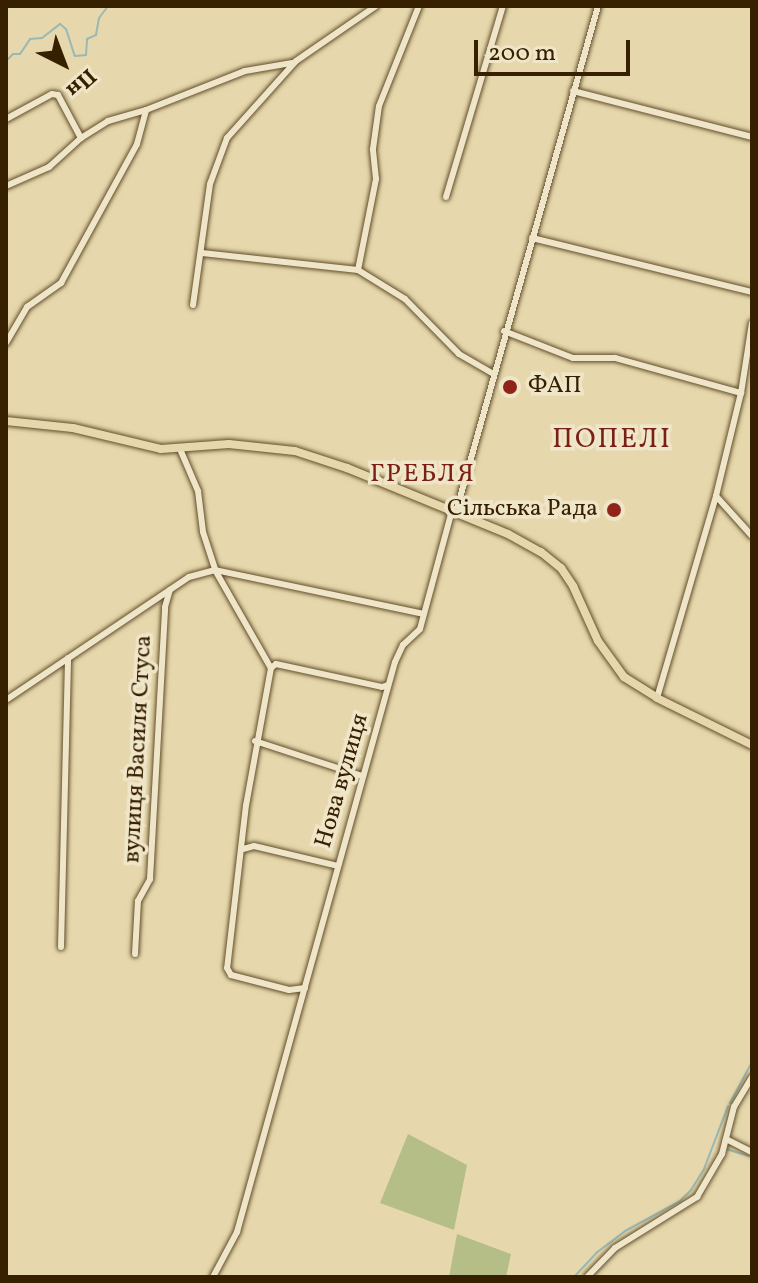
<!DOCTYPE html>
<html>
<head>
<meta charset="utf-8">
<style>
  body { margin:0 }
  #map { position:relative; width:758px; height:1283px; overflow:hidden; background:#e6d8ac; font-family:Vollkorn,serif }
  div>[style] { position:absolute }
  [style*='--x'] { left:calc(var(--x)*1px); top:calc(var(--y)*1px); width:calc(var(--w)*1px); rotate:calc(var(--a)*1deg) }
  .green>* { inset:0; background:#b6be88 }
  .stream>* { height:2px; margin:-1px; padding:0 1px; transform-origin:1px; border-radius:1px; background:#9ab8b4 }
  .roads { filter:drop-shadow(0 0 2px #634e2b) drop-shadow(0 0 2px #634e2b) }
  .minor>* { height:6px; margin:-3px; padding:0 3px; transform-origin:3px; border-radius:3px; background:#efe6c9 }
  .major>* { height:8px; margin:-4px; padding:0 4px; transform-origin:4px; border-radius:4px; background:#e6d8ac }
  .dots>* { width:22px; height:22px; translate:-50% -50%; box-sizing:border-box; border:4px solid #efe6c9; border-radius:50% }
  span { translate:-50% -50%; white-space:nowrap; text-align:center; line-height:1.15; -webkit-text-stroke:7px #efe6c9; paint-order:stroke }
  .poi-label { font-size:24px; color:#372000 }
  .left { translate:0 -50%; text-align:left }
  .right { translate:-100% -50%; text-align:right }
  .street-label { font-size:24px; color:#372000 }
  .neighbourhood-label { font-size:26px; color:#7a1f14; letter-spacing:2px }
  .quarter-label { font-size:28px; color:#7a1f14; letter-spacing:2px }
  .frame { position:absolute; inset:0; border:8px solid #372000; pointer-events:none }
  .north { position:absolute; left:24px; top:24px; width:80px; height:80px; -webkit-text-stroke:6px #efe6c9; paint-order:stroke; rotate:138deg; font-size:22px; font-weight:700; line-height:32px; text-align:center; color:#372000 }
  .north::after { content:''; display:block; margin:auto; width:28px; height:36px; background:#372000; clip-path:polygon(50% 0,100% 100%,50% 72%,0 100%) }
  .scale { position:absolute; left:474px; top:40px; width:156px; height:36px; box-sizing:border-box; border:4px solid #372000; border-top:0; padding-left:10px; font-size:24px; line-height:28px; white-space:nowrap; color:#372000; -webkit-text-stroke:6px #efe6c9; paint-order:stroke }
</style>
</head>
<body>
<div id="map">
  <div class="green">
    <i style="clip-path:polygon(408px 1134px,467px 1165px,454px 1230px,380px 1203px)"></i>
    <i style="clip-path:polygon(457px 1234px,511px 1254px,506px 1277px,449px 1277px)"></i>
  </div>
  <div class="stream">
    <i style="--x:6;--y:61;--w:10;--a:-45"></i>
    <i style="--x:13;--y:54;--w:7;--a:0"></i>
    <i style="--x:20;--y:54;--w:18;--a:-56"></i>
    <i style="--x:30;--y:39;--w:12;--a:-5"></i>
    <i style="--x:42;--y:38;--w:23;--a:-38"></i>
    <i style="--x:60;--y:24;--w:8;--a:40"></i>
    <i style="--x:66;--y:29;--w:28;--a:72"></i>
    <i style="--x:75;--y:56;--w:11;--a:-5"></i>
    <i style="--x:86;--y:55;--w:16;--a:-86"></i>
    <i style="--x:87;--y:39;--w:10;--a:-24"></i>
    <i style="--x:96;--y:35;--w:17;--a:-80"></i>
    <i style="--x:99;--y:18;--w:15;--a:-53"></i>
    <i style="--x:730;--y:1103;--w:47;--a:-61.8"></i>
    <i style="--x:726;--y:1149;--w:27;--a:17"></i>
    <i style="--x:574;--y:1277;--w:33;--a:-47"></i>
    <i style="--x:596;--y:1253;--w:36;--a:-37"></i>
    <i style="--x:625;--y:1231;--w:63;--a:-28.6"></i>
    <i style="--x:680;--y:1201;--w:16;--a:-45"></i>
    <i style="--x:691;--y:1190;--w:25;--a:-58"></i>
    <i style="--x:704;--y:1169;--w:67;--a:-69.1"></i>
  </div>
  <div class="roads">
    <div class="minor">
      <i style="--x:573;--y:91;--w:185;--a:14.4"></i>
      <i style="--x:6;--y:119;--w:52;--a:-28.5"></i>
      <i style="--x:52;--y:94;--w:6;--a:9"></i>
      <i style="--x:58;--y:95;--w:49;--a:61.9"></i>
      <i style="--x:6;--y:186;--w:47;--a:-23.8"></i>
      <i style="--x:49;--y:167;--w:43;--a:-42.2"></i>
      <i style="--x:81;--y:138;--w:32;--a:-32"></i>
      <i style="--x:108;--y:121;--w:40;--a:-16"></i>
      <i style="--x:146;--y:110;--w:106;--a:-21.5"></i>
      <i style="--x:245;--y:71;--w:48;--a:-9.7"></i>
      <i style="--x:446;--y:197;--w:199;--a:-73.4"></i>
      <i style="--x:532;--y:238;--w:227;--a:13.8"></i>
      <i style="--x:202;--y:253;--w:157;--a:6.2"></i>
      <i style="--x:358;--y:270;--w:55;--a:31.7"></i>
      <i style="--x:405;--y:299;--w:77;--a:45.5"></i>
      <i style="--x:459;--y:354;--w:38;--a:30"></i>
      <i style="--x:358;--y:270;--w:93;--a:-78.8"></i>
      <i style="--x:376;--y:179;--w:30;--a:-96"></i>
      <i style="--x:373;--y:149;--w:43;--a:-82.1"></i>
      <i style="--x:379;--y:106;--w:108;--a:-68.2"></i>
      <i style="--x:193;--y:305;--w:122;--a:-82"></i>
      <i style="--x:210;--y:184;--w:49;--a:-69.7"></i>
      <i style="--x:227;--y:138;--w:103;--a:-48.1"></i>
      <i style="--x:296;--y:61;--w:97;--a:-34.5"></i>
      <i style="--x:504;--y:331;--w:74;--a:21.4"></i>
      <i style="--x:573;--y:358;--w:42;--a:0"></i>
      <i style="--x:615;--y:358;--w:131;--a:15.5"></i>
      <i style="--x:6;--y:343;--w:42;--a:-59.7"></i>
      <i style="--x:27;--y:307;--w:42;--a:-35.2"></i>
      <i style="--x:61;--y:283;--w:158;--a:-61.3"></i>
      <i style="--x:137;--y:144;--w:35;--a:-75"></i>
      <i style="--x:180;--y:449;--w:46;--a:66.8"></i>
      <i style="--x:198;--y:491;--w:41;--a:83"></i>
      <i style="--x:203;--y:532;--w:40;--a:72"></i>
      <i style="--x:215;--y:570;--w:213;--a:11.9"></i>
      <i style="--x:716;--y:496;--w:54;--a:48"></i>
      <i style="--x:456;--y:512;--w:526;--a:-74.32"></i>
      <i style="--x:271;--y:668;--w:6;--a:-39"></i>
      <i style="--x:276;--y:664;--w:108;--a:12.2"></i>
      <i style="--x:382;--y:687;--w:6;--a:-18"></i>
      <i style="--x:657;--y:698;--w:210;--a:-73.7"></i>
      <i style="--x:716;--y:496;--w:106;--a:-76.4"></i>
      <i style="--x:741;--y:393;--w:71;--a:-81.1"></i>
      <i style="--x:6;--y:700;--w:220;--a:-33.9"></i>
      <i style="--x:189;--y:577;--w:27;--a:-15"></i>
      <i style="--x:215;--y:570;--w:113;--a:60.3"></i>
      <i style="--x:271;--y:668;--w:139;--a:100.3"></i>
      <i style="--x:246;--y:805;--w:164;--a:96.6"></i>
      <i style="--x:227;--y:968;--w:8;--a:60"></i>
      <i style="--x:231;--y:975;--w:60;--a:14.5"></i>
      <i style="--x:289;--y:990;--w:16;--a:-7"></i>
      <i style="--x:255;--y:741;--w:113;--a:18.1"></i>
      <i style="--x:243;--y:849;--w:11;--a:-15"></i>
      <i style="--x:254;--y:846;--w:86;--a:13.4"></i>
      <i style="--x:61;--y:947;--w:289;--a:-88.6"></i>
      <i style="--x:135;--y:954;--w:53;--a:-86.8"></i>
      <i style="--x:138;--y:901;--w:25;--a:-61"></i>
      <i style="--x:150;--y:879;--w:272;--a:-86.8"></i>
      <i style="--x:165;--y:607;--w:18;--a:-74"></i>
      <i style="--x:726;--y:1139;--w:29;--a:27"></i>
      <i style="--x:213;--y:1277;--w:51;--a:-61.9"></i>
      <i style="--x:237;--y:1232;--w:591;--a:-74.51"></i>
      <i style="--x:395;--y:662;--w:19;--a:-65"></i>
      <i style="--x:403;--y:645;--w:23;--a:-43"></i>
      <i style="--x:420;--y:629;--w:123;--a:-74.9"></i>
      <i style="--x:587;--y:1277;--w:40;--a:-46"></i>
      <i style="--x:615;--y:1248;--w:97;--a:-31.9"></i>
      <i style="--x:697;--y:1197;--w:50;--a:-59.8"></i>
      <i style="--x:722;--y:1154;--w:49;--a:-75.7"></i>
      <i style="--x:734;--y:1107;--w:35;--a:-59"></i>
    </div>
    <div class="major">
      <i style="--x:6;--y:421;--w:67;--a:6"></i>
      <i style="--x:73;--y:428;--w:90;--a:13.4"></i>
      <i style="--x:161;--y:449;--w:68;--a:-4.2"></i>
      <i style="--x:229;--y:444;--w:66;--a:6.1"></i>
      <i style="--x:295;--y:451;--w:55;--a:18.1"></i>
      <i style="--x:347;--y:468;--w:174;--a:22.3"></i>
      <i style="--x:508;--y:534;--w:38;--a:29"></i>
      <i style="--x:541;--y:552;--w:26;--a:39"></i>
      <i style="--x:561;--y:568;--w:22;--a:56"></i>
      <i style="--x:573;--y:586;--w:60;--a:65.6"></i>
      <i style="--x:598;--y:641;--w:44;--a:54.2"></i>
      <i style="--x:624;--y:677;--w:39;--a:32"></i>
      <i style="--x:657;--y:698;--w:106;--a:26.3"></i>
    </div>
  </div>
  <div class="dots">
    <i style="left:510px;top:387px;background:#8f2418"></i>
    <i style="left:614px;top:510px;background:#8f2418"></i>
  </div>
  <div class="poi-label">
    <span class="left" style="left:528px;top:387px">ФАП</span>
    <span class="right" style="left:598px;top:510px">Сільська Рада</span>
  </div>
  <div class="street-label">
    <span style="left:139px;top:749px;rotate:-87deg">вулиця Василя Стуса</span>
    <span style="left:343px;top:781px;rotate:-74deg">Нова вулиця</span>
  </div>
  <div class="neighbourhood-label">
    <span style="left:423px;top:475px">ГРЕБЛЯ</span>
  </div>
  <div class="quarter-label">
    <span style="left:612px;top:440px">ПОПЕЛІ</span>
  </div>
  <div class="frame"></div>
  <div class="north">Пн</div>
  <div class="scale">200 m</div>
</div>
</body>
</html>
